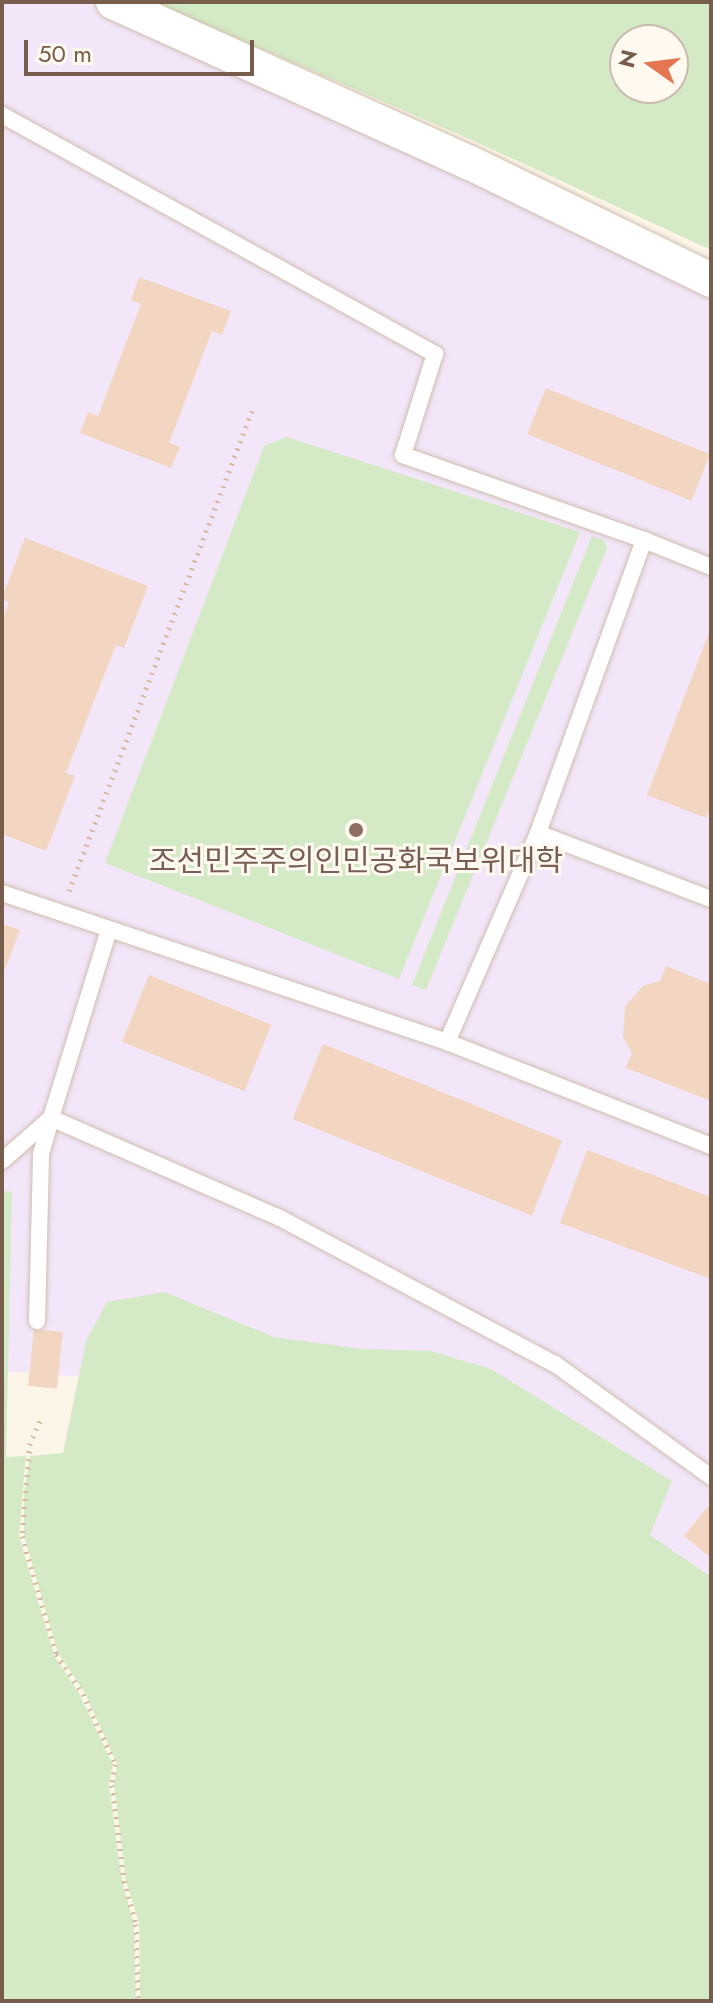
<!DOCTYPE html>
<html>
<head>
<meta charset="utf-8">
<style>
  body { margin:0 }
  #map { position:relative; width:713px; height:2003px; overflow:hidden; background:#fcf6e9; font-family:Jost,"Noto Sans KR",sans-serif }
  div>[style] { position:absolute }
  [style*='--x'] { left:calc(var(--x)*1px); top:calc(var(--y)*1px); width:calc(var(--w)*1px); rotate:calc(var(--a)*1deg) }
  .education>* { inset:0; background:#f3e6f9 }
  .green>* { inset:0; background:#d4eac7 }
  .building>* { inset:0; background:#f2d6c1; transform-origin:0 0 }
  .path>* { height:5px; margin-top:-2.5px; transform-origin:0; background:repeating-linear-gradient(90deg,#d7baa3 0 2px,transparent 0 8px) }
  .roads { filter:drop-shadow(0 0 2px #cfbeae) drop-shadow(0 0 2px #cfbeae) }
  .service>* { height:16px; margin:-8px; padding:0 8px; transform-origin:8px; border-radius:8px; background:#fff }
  .minor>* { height:34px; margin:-17px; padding:0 17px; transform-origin:17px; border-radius:17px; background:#fff }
  .dots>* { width:22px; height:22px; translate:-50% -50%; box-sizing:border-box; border:4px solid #fff9f0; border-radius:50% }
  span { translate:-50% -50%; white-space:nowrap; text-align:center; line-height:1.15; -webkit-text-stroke:6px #fff9f0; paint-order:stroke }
  .education-label { font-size:30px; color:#785e54 }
  .frame { position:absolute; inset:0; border:4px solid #775d4c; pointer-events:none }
  .north { position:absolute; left:609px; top:24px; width:80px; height:80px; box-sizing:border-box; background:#fff9f0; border:2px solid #c9bbae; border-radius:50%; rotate:284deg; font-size:22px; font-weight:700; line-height:32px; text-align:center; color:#775d4c }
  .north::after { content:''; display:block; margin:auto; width:28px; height:36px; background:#e47751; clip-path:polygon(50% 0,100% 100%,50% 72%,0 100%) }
  .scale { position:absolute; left:24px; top:40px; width:230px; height:36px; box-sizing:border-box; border:4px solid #775d4c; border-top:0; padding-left:10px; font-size:24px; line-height:28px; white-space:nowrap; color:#775d4c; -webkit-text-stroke:6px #fff9f0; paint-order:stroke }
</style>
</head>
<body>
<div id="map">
  <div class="education">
    <i style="clip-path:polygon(2px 2px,94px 2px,711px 289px,711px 1659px,383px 1400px,2px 1371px)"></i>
  </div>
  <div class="green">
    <i style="clip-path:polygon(evenodd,153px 2px,711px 2px,711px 250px,472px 140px,153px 2px,625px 40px,673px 40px,673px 88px,625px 88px,625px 40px)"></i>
    <i style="clip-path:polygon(287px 437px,580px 532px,399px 979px,105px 863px,264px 446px)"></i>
    <i style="clip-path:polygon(592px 536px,604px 540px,607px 548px,426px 990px,412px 985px)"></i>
    <i style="clip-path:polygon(12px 1191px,6px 1457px,26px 1456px,19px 1536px,54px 1655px,80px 1695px,113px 1765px,109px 1785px,122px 1882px,134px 1924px,136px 2001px,2px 2001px,2px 1192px)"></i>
    <i style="clip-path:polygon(164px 1292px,274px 1337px,361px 1349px,431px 1351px,491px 1369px,672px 1481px,650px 1535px,711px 1577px,711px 2001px,140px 2001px,139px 1923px,126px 1881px,114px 1785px,117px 1764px,85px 1693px,58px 1653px,24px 1536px,24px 1494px,30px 1456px,63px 1453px,86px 1341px,107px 1302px)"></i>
  </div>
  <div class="building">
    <i style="clip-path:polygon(139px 277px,231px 311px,222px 335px,212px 331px,169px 443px,180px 447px,171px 468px,80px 433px,88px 412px,98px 416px,141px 304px,131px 300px)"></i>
    <i style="left:546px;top:388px;width:177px;height:50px;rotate:22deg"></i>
    <i style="clip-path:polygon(25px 538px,148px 586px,124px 648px,116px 645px,66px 773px,75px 776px,46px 851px,2px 834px,2px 621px,9px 603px,2px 598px)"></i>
    <i style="clip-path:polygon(711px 627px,711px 806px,706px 818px,647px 795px)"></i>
    <i style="clip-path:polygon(2px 924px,20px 930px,2px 977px)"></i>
    <i style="clip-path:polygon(666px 966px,711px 984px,711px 1101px,626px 1068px,632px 1053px,623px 1037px,625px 1007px,643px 986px,660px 981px)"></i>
    <i style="left:149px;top:975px;width:132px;height:72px;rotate:22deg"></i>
    <i style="left:323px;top:1044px;width:258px;height:81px;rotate:22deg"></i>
    <i style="clip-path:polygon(587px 1150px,711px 1197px,711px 1279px,560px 1223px)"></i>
    <i style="left:34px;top:1329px;width:29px;height:57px;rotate:6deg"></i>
    <i style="clip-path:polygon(711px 1503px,711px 1558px,684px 1536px)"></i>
  </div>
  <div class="path">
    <i style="--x:69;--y:891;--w:514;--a:-69.13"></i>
    <i style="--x:40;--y:1421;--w:24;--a:114"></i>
    <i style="--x:30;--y:1443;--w:93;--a:94.9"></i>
    <i style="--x:22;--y:1536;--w:123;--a:73.9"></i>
    <i style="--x:56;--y:1654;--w:48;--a:56"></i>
    <i style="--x:83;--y:1694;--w:77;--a:65.4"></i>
    <i style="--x:115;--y:1764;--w:21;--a:98"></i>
    <i style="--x:112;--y:1785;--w:97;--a:82.9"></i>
    <i style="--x:124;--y:1881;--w:45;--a:74.4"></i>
    <i style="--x:136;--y:1924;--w:77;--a:88.5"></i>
  </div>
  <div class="roads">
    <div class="service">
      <i style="--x:2;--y:115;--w:495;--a:28.9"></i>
      <i style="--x:435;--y:354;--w:106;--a:107.6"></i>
      <i style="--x:403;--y:455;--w:256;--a:19.4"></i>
      <i style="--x:644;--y:540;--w:312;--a:109.9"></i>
      <i style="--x:538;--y:833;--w:228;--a:113.5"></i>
      <i style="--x:644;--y:540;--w:72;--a:21.9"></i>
      <i style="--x:538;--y:833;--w:185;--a:20.9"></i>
      <i style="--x:2;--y:893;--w:469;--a:18.5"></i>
      <i style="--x:447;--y:1042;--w:284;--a:21.5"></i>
      <i style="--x:2;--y:1161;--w:65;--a:-41.3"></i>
      <i style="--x:51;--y:1118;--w:197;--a:-72.9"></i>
      <i style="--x:37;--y:1321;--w:167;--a:-88.6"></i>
      <i style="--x:41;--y:1154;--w:37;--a:-74"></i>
      <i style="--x:51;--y:1118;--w:248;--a:23.6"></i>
      <i style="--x:278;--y:1217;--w:314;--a:28"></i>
      <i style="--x:555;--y:1364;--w:193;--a:35.9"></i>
    </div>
    <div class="minor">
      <i style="--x:113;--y:2;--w:392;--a:24.3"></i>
      <i style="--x:470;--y:163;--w:268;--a:25.9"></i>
    </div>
  </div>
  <div class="dots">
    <i style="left:356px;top:830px;background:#8d6e63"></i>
  </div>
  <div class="education-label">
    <span style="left:356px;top:861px">조선민주주의인민공화국보위대학</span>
  </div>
  <div class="frame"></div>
  <div class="north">N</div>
  <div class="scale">50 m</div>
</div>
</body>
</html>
